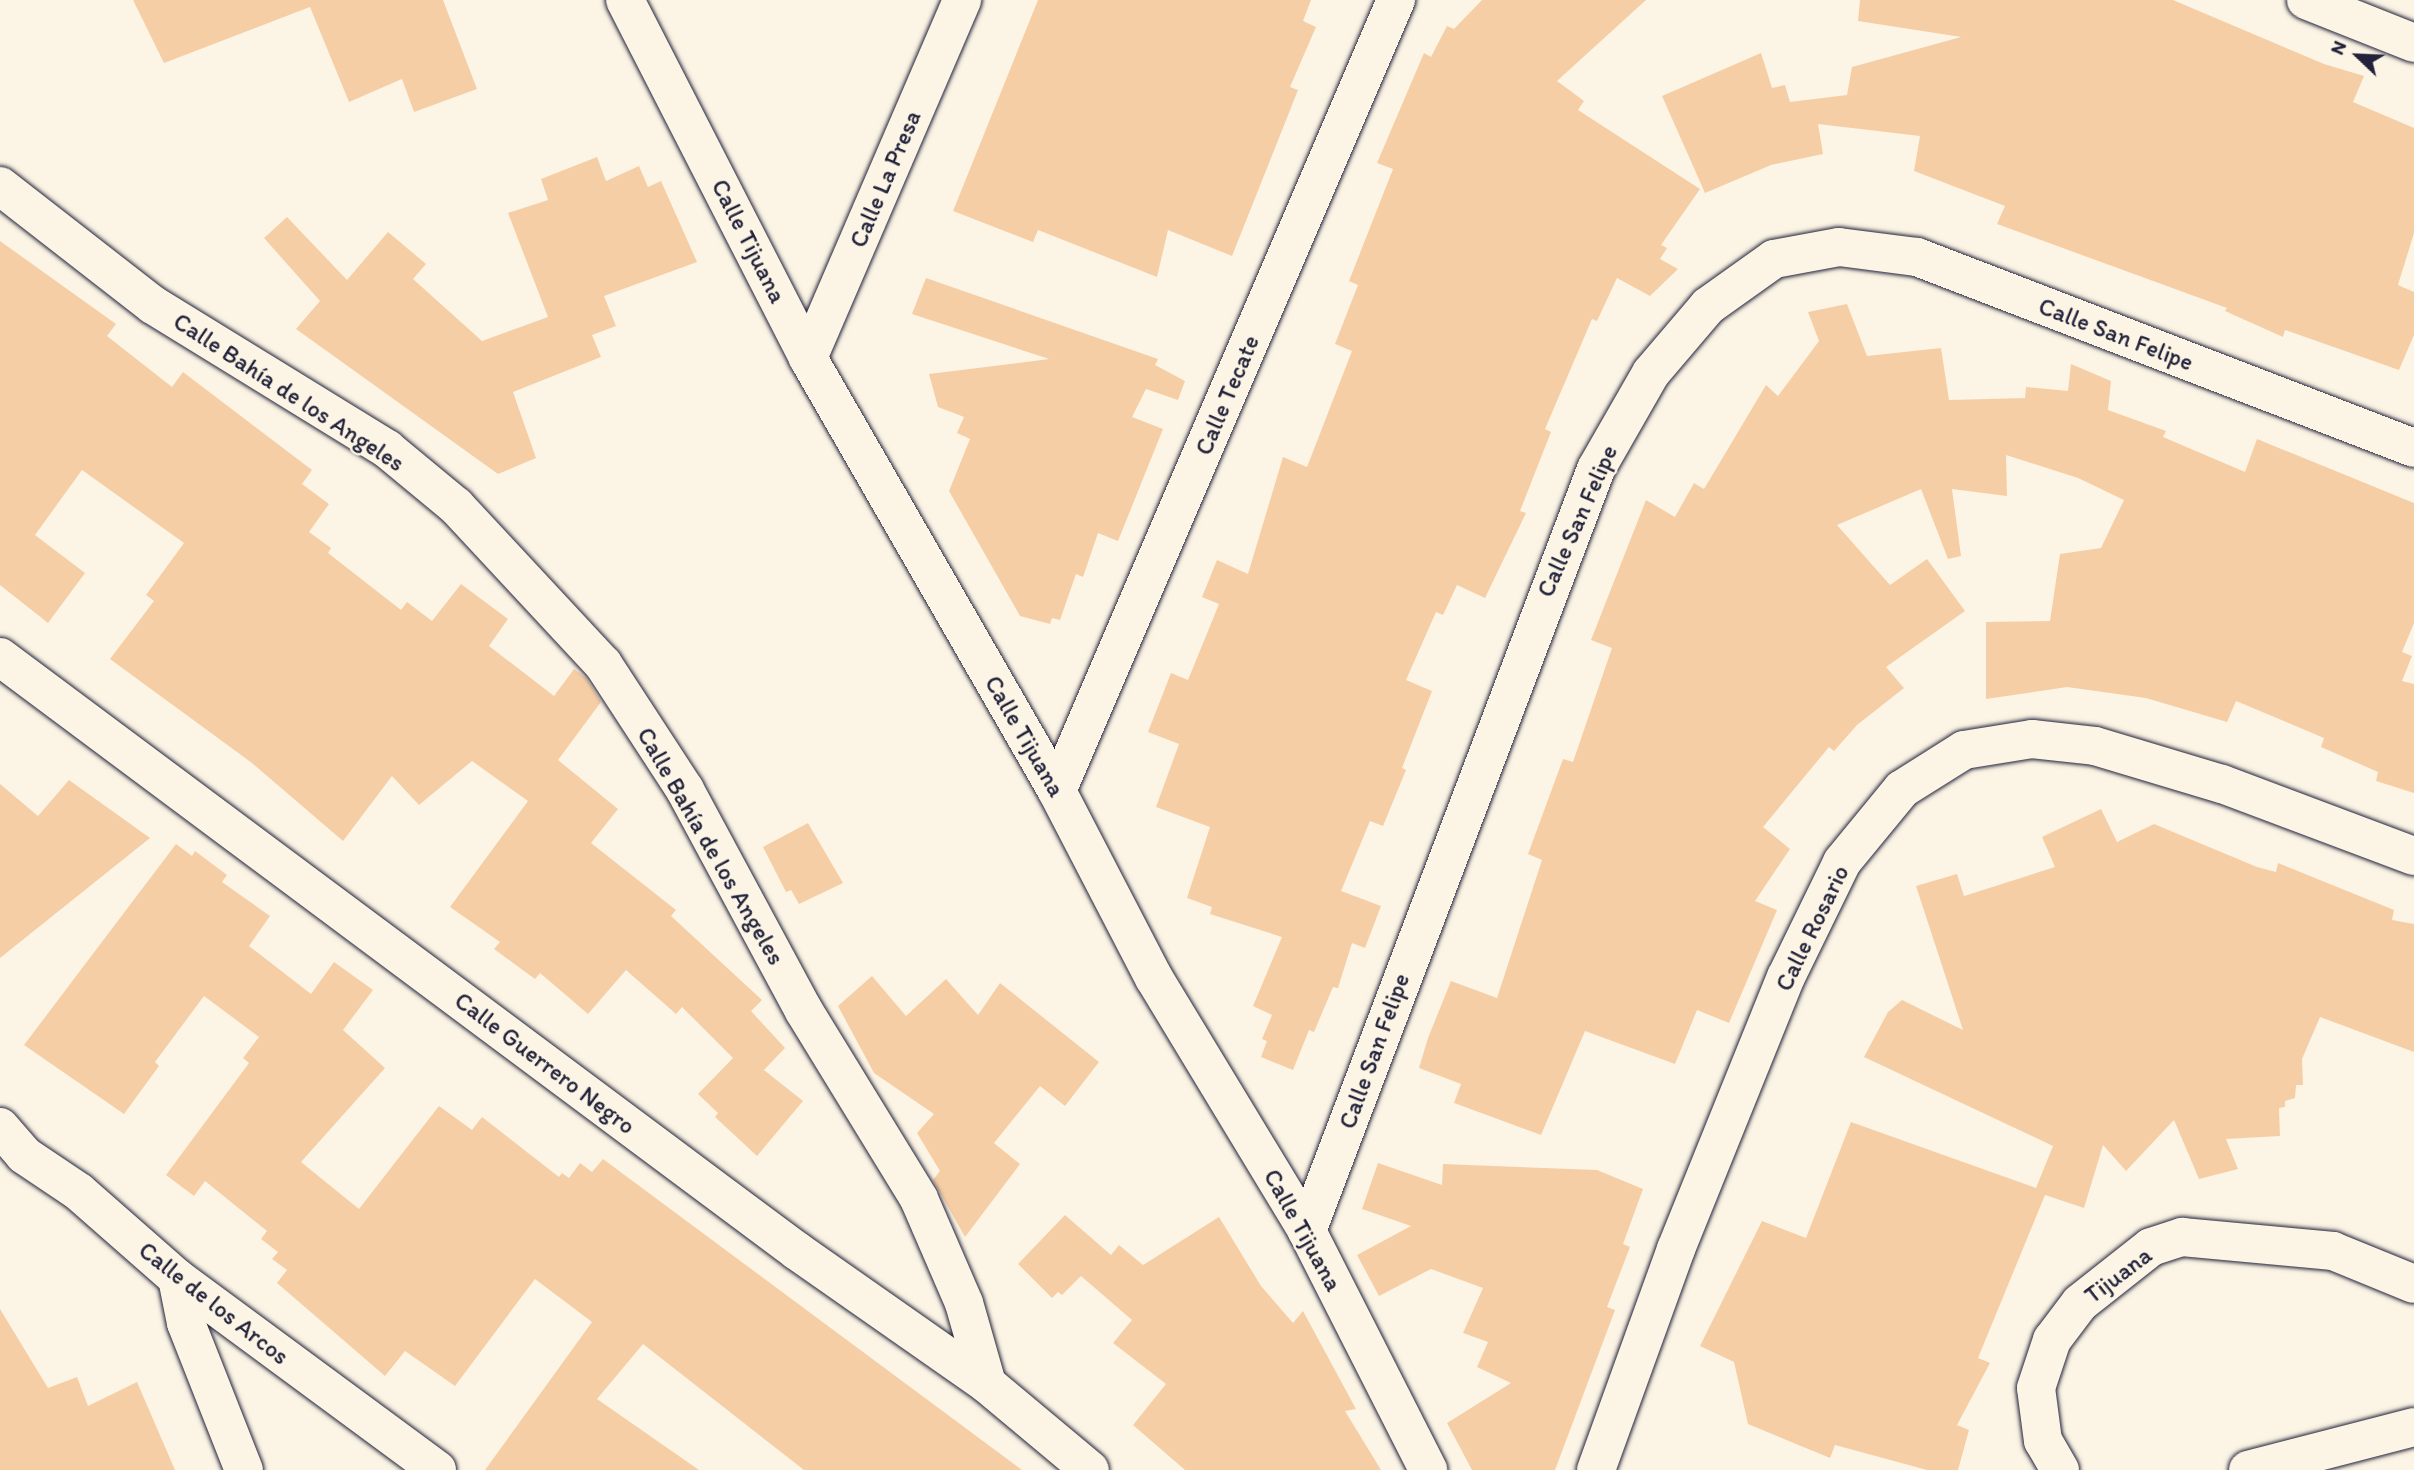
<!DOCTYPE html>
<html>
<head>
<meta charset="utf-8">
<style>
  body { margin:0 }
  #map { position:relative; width:2414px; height:1470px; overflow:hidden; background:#fcf5e5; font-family:Itim,sans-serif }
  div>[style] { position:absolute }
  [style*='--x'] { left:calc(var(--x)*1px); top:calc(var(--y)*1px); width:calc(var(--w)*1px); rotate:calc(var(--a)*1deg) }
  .building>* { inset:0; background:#f6cea6 }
  .roads { filter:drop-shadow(0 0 2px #22223b) drop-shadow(0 0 2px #22223b) }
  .minor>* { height:38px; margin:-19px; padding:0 19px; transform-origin:19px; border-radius:19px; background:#fcf5e5 }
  span { translate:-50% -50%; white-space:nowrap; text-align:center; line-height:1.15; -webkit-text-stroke:5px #fcf5e5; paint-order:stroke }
  .street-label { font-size:24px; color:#22223b }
  .north { position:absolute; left:2323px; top:21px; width:70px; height:70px; -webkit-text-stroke:5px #fcf5e5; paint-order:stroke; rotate:293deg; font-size:19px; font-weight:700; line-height:28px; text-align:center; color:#22223b }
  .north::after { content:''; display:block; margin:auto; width:24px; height:32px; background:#22223b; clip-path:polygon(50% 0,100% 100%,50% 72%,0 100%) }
</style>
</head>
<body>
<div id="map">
  <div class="building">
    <i style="clip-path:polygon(133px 0,443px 0,477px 89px,414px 112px,402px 79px,349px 102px,310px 7px,164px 63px)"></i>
    <i style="clip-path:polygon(1038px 0,1311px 0,1303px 21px,1316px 27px,1290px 87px,1298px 90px,1232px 256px,1168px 230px,1157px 277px,1038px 230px,1033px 242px,953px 211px)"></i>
    <i style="clip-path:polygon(1482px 0,1646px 0,1557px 81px,1584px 101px,1578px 110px,1700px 189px,1661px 245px,1667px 248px,1660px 259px,1678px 269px,1650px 296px,1617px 278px,1597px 321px,1592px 319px,1545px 429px,1551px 432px,1520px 511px,1526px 513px,1485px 598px,1457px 585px,1443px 615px,1436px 612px,1406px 680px,1432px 691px,1402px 768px,1406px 770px,1383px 826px,1370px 821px,1341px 891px,1381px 906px,1365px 948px,1352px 943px,1338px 988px,1333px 987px,1314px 1032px,1309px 1030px,1293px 1070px,1261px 1057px,1267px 1041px,1262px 1039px,1272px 1015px,1253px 1006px,1282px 937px,1210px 914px,1212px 907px,1187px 898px,1210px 827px,1156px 807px,1179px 744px,1148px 732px,1171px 673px,1188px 680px,1219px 604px,1202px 597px,1217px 560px,1248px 574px,1283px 457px,1307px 467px,1352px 351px,1335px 344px,1358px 285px,1349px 281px,1393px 169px,1377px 163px,1424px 53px,1431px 57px,1447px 26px,1454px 29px)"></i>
    <i style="clip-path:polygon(1860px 0,2173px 0,2324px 64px,2364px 76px,2353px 102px,2414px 128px,2414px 233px,2398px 285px,2414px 292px,2414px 335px,2399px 370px,2285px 330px,2283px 337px,2225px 311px,2227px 308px,1997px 224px,2005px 206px,1914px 171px,1920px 136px,1818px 124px,1823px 154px,1771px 165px,1705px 193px,1662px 96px,1761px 53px,1772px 88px,1785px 85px,1790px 102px,1847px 95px,1852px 67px,1961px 37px,1858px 21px)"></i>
    <i style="clip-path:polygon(597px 157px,606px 181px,639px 166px,648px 187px,661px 181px,697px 262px,604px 296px,616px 326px,592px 335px,601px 357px,513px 392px,536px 458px,498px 474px,296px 329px,320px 301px,264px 238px,287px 217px,347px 280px,388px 232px,426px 264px,413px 279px,482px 341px,548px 317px,508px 213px,548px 200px,541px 179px)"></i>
    <i style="clip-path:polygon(0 241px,116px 324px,107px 336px,172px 387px,183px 372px,312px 470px,302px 484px,329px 504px,309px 532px,331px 548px,328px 553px,401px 610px,407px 602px,432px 621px,461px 584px,508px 619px,489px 646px,554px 696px,574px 669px,586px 678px,601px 702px,558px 760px,618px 809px,591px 843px,676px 910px,671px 916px,762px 1000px,751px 1011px,785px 1048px,764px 1070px,803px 1101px,757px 1156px,715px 1117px,718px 1113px,698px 1094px,733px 1058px,682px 1007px,676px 1014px,626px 970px,588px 1014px,540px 973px,535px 979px,494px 949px,500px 942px,450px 907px,528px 801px,472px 761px,419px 805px,392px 776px,343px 841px,252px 763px,110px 659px,154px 601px,146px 595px,184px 543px,82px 470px,35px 535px,85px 573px,48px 623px,0 585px)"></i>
    <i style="clip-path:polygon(926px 278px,1158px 359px,1155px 365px,1185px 381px,1178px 400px,1146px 389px,1132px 417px,1163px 429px,1118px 541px,1098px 533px,1083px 577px,1076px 574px,1060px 620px,1052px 618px,1050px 624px,1020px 616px,949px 491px,970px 439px,957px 433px,964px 417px,938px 407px,929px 374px,1049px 359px,912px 314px)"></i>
    <i style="clip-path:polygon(1847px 304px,1867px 356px,1941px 348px,1949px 400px,2025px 398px,2026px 387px,2068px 391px,2071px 364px,2111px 381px,2108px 410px,2166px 431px,2163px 437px,2245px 472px,2257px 439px,2414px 503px,2414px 623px,2402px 652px,2412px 656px,2402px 681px,2414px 684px,2414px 793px,2376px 781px,2378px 772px,2321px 747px,2324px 738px,2236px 701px,2227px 722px,2146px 698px,2067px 687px,1986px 699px,1986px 622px,2050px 621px,2060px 554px,2101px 548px,2124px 500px,2078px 478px,2006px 455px,2007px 496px,1952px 489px,1961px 556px,1948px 559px,1921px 489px,1837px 525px,1890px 585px,1927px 559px,1965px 611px,1886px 667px,1904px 688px,1857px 725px,1834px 751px,1829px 747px,1763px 827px,1790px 849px,1755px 901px,1777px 910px,1729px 1023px,1697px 1010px,1675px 1064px,1585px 1031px,1541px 1135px,1454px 1103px,1461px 1084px,1419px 1068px,1428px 1038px,1451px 981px,1497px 998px,1542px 860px,1528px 854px,1563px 759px,1573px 762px,1612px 648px,1591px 640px,1646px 500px,1675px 517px,1694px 483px,1704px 489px,1766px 385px,1778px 396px,1819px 341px,1808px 312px)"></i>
    <i style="clip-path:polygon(69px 780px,150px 838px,0 958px,0 784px,38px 816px)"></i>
    <i style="clip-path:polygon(2101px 809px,2117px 842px,2154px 824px,2257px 867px,2276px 872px,2278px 863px,2394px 910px,2392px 920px,2414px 924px,2414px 1052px,2320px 1017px,2302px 1059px,2303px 1085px,2296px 1085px,2295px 1098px,2285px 1101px,2285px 1107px,2279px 1108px,2280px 1136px,2226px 1139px,2238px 1169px,2199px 1179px,2174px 1120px,2126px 1171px,2103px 1145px,2084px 1208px,2045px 1195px,1978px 1358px,1990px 1363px,1957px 1425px,1969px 1430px,1958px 1470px,1927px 1470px,1835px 1445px,1830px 1458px,1748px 1424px,1734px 1362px,1700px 1346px,1762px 1221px,1806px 1238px,1851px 1122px,2036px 1188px,2053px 1146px,1864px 1057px,1888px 1012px,1902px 1000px,1963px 1030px,1916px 886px,1957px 874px,1964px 896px,2055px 867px,2042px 837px)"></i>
    <i style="clip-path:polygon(808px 823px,843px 883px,799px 904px,791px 890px,786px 892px,763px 847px)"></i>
    <i style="clip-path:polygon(176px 844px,192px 856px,195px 851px,227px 875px,222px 882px,270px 916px,249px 946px,311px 994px,334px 962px,373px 990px,343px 1030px,385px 1068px,301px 1162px,359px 1209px,439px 1106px,472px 1130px,482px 1117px,559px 1177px,562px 1173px,569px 1178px,580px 1163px,592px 1172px,603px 1159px,1022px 1470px,804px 1470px,643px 1344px,597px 1399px,699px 1470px,485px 1470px,592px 1322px,535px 1279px,455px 1386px,405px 1351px,385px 1376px,277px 1283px,287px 1270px,272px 1259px,278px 1252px,261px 1239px,267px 1231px,205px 1181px,194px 1196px,166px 1175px,249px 1063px,243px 1058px,259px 1037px,204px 996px,155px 1062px,159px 1066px,124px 1114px,24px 1045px)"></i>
    <i style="clip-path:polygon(872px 976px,906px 1016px,946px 979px,978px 1015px,1000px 983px,1099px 1062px,1065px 1106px,1040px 1086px,994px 1143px,1020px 1164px,965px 1237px,933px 1180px,940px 1171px,917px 1133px,934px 1114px,874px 1073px,838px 1006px)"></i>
    <i style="clip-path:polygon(1378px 1163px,1442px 1185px,1443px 1164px,1597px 1170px,1643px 1189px,1623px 1244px,1630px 1247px,1607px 1307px,1615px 1310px,1555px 1470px,1472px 1470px,1447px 1423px,1511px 1383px,1477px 1367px,1488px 1342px,1463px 1333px,1483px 1288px,1431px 1269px,1379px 1296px,1357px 1255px,1411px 1226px,1362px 1209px)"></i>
    <i style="clip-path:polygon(1065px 1215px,1111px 1255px,1119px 1245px,1143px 1265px,1219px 1217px,1261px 1286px,1293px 1323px,1303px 1311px,1356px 1409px,1345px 1411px,1381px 1470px,1185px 1470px,1133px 1425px,1166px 1384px,1113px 1343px,1132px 1320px,1081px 1276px,1062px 1295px,1058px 1292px,1052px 1298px,1018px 1264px)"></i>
    <i style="clip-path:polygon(0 1309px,48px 1388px,77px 1377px,88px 1406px,137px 1382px,175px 1470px,0 1470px)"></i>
  </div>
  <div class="roads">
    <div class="minor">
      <i style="--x:625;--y:0;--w:402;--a:62.9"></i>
      <i style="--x:808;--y:358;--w:499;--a:60.1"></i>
      <i style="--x:1057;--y:791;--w:211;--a:62.6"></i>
      <i style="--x:1154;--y:978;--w:296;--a:58.8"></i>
      <i style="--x:1307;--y:1231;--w:268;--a:63.1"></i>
      <i style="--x:2306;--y:0;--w:116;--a:21.7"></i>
      <i style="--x:0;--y:186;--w:194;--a:37.9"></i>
      <i style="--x:153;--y:305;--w:275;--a:31.6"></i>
      <i style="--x:387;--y:449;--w:89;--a:39.6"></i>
      <i style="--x:456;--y:506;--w:216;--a:47.1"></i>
      <i style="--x:603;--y:664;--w:150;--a:56.9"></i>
      <i style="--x:685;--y:790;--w:251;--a:61.7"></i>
      <i style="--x:804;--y:1011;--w:220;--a:58.5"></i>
      <i style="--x:919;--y:1199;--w:113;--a:66.6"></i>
      <i style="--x:964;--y:1303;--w:84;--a:74.1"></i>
      <i style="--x:808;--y:358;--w:390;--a:-66.7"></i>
      <i style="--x:0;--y:657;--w:994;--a:36.7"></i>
      <i style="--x:797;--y:1251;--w:232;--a:35"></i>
      <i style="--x:987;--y:1384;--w:134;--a:39.9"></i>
      <i style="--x:1057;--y:791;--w:861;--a:-66.8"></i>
      <i style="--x:0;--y:1127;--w:37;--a:49"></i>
      <i style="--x:24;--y:1155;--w:66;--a:33.9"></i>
      <i style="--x:79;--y:1192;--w:130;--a:41.3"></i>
      <i style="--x:177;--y:1278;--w:323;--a:36.4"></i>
      <i style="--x:1307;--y:1231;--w:815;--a:-69.23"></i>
      <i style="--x:1596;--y:469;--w:111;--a:-60.2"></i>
      <i style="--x:1651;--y:373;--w:88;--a:-49.6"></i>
      <i style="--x:1708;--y:306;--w:81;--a:-35.5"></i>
      <i style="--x:1774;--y:259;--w:66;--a:-10.5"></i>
      <i style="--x:1839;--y:247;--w:79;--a:7.3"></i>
      <i style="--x:1917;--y:257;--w:532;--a:21.02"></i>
      <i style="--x:177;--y:1278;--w:46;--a:78.7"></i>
      <i style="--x:186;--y:1323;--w:158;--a:68.5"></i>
      <i style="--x:1596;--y:1470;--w:235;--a:-70.1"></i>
      <i style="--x:1676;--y:1249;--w:293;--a:-68"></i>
      <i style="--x:1786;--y:977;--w:128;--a:-64"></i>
      <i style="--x:1842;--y:862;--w:94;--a:-50.6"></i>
      <i style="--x:1902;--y:789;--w:73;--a:-32.2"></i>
      <i style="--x:1964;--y:750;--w:69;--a:-9.2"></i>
      <i style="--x:2032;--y:739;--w:63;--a:6.3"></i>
      <i style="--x:2095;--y:746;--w:133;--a:16.7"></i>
      <i style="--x:2222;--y:784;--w:205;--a:20.6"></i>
      <i style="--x:2060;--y:1470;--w:34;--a:-120"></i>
      <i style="--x:2043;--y:1441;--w:53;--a:-97.5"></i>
      <i style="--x:2036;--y:1388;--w:51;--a:-71.6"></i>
      <i style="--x:2052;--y:1340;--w:46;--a:-52.9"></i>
      <i style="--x:2080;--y:1303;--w:90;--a:-38.3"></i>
      <i style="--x:2151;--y:1247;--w:33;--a:-18"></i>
      <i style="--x:2182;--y:1237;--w:152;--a:5.3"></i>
      <i style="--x:2333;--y:1251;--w:87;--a:22.2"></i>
      <i style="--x:2248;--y:1470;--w:171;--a:-14.5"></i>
    </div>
  </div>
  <div class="street-label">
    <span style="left:885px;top:179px;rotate:-67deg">Calle La Presa</span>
    <span style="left:749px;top:241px;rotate:63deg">Calle Tijuana</span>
    <span style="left:2116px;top:334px;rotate:21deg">Calle San Felipe</span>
    <span style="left:289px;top:392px;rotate:33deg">Calle Bahía de los Angeles</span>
    <span style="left:1227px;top:395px;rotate:-67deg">Calle Tecate</span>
    <span style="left:1577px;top:521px;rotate:-66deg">Calle San Felipe</span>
    <span style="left:1025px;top:736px;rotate:60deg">Calle Tijuana</span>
    <span style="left:711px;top:846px;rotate:60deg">Calle Bahía de los Angeles</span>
    <span style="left:1812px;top:928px;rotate:-64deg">Calle Rosario</span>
    <span style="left:1374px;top:1051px;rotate:-70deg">Calle San Felipe</span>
    <span style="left:545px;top:1063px;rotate:37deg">Calle Guerrero Negro</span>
    <span style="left:1303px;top:1230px;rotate:61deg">Calle Tijuana</span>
    <span style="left:2118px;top:1275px;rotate:-37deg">Tijuana</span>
    <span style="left:214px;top:1303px;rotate:38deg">Calle de los Arcos</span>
  </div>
  <div class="north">N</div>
</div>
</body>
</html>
